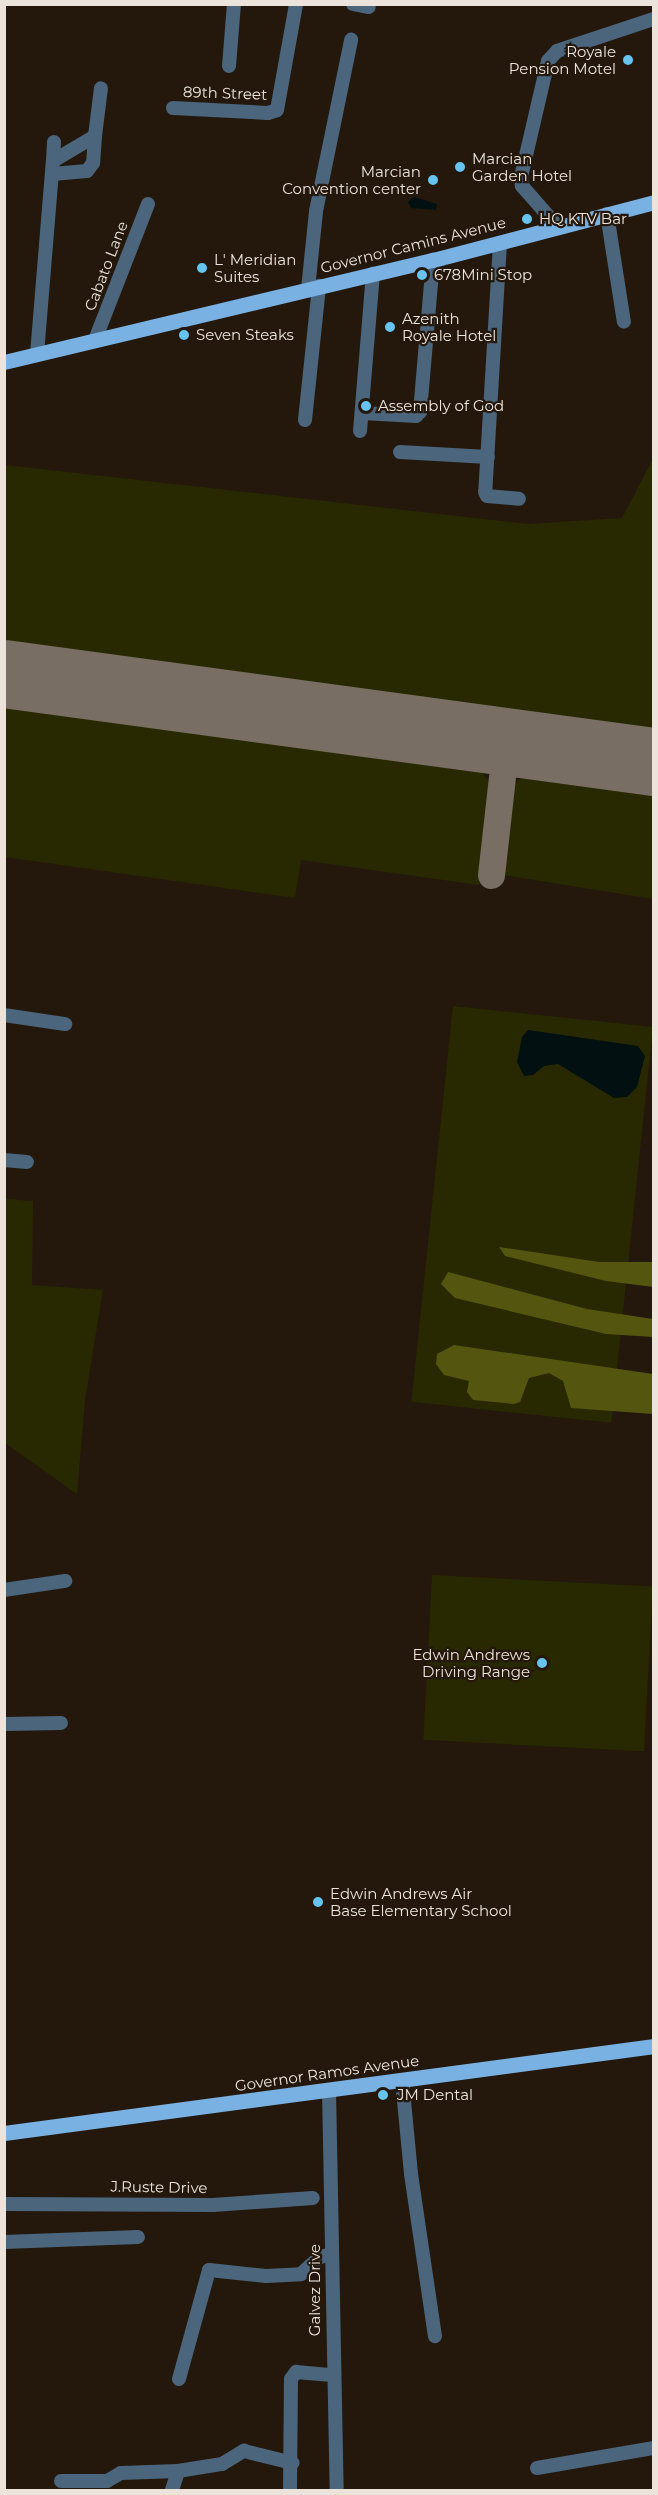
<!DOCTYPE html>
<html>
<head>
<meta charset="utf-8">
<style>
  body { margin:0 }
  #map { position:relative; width:658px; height:2495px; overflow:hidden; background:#24180c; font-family:Montserrat,sans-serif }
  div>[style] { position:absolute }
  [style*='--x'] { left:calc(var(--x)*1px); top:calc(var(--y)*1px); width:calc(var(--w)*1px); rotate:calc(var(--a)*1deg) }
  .green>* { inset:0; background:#282900; transform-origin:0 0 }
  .forest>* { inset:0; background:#545610 }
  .water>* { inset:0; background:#021012 }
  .taxiway>* { height:27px; margin:-13.5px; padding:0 13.5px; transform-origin:13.5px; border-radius:13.5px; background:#786e64 }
  .runway>* { height:68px; margin:-34px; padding:0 34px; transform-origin:34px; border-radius:34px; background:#786e64 }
  .minor>* { height:14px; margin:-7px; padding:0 7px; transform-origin:7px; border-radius:7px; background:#4b657d }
  .major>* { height:15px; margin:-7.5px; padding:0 7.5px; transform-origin:7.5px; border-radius:7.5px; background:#79b1e3 }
  .dots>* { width:16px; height:16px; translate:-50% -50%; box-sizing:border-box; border:3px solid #24180c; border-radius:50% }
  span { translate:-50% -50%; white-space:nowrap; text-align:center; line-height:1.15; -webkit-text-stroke:4.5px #24180c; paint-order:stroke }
  .poi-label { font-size:15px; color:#ece3db }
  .right { translate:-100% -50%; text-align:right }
  .left { translate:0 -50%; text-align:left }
  .street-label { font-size:15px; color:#ece3db }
  .frame { position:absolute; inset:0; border:6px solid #ece3db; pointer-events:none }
</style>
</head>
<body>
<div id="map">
  <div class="green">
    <i style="clip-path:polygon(653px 459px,653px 731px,5px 643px,5px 465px,528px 524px,622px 518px)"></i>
    <i style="clip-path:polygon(5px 707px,482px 773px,492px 786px,479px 885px,301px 860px,295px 898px,5px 857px)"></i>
    <i style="clip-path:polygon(521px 778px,653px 796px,653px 899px,504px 875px,500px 865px,508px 791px)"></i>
    <i style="left:453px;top:1006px;width:201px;height:398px;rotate:6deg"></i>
    <i style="clip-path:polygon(5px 1199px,33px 1201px,32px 1285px,103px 1290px,85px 1400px,77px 1494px,5px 1443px)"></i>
    <i style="left:432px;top:1575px;width:221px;height:165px;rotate:3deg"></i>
  </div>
  <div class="forest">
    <i style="clip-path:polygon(499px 1247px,599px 1262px,653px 1262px,653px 1287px,606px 1281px,505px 1256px)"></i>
    <i style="clip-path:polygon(448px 1272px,587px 1309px,653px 1319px,653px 1337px,606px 1334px,455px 1298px,441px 1284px)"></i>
    <i style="clip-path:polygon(454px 1345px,653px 1374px,653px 1414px,571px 1408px,563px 1381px,549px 1373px,529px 1378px,520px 1402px,514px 1404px,473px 1400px,467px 1392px,469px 1381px,444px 1375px,436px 1364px,437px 1354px)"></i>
  </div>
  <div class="water">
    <i style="clip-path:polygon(414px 197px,437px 204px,436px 210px,411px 208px,408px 202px)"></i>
    <i style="clip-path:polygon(528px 1030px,638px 1046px,645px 1056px,637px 1087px,627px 1097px,614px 1098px,558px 1064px,544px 1066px,533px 1075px,524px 1076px,517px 1062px,522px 1037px)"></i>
  </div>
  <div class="taxiway">
    <i style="--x:491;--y:875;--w:134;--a:-83.6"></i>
  </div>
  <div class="runway">
    <i style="--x:4;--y:674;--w:656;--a:7.71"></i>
  </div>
  <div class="minor">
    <i style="--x:353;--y:4;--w:16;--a:11"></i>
    <i style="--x:229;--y:66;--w:62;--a:-85.4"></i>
    <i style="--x:173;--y:108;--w:95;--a:3"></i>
    <i style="--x:268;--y:113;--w:9;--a:-18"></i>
    <i style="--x:277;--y:110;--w:108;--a:-79.8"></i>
    <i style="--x:95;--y:136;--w:48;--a:-82.9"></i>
    <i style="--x:53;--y:161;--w:19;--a:-87"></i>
    <i style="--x:607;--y:214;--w:109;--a:81.1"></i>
    <i style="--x:558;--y:227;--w:55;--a:-131.3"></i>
    <i style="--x:522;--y:186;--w:9;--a:-96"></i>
    <i style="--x:521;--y:177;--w:119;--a:-76.9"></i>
    <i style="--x:548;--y:61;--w:13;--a:-48"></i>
    <i style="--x:557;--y:51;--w:102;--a:-18.3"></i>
    <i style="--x:500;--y:243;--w:249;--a:93.4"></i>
    <i style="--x:485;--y:492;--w:4;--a:63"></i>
    <i style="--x:487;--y:496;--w:32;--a:5"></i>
    <i style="--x:308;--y:289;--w:78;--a:-84.1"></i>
    <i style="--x:316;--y:211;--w:175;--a:-78.4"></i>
    <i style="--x:95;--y:340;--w:146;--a:-68.7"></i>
    <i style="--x:37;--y:354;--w:194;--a:-85.3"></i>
    <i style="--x:53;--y:161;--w:49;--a:-30.8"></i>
    <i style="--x:95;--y:136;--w:27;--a:94"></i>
    <i style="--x:93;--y:163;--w:10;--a:127"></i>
    <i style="--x:87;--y:171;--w:35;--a:175"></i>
    <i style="--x:362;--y:413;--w:54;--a:3.2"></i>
    <i style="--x:416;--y:416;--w:6;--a:-45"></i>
    <i style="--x:420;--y:412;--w:153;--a:-85.1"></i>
    <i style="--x:305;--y:420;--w:135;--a:-84"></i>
    <i style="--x:360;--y:431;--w:158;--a:-85.3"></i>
    <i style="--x:400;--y:452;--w:88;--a:3.3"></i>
    <i style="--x:4;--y:1015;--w:62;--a:8.4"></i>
    <i style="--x:4;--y:1160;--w:23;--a:5"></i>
    <i style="--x:4;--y:1590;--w:62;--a:-8.4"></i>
    <i style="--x:4;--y:1724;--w:57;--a:-1"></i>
    <i style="--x:402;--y:2080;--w:94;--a:84.5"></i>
    <i style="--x:411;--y:2174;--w:164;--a:81.6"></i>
    <i style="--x:329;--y:2090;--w:400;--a:88.9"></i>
    <i style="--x:4;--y:2204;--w:209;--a:0.3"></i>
    <i style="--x:213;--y:2205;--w:100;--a:-4"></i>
    <i style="--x:4;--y:2242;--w:134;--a:-2.1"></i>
    <i style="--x:179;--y:2379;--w:113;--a:-74.6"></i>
    <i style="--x:209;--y:2270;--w:57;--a:6"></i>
    <i style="--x:266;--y:2276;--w:35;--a:-3"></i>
    <i style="--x:301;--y:2274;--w:25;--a:-42"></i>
    <i style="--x:320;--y:2257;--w:11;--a:-15"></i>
    <i style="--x:537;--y:2468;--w:119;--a:-9.7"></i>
    <i style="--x:61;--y:2481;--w:46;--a:0"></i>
    <i style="--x:107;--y:2481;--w:16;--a:-30"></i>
    <i style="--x:121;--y:2473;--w:57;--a:-2"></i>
    <i style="--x:178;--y:2471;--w:45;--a:-9"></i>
    <i style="--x:222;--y:2464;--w:26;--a:-31"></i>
    <i style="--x:244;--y:2451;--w:50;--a:13.8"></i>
    <i style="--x:172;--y:2490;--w:20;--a:-72"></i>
    <i style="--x:290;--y:2490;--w:111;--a:-89.5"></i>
    <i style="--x:291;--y:2379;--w:9;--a:-54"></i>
    <i style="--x:296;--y:2372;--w:36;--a:5"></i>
  </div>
  <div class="major">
    <i style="--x:4;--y:362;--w:441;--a:-13.4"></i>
    <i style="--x:433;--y:260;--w:228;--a:-14.7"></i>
    <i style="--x:4;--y:2133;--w:656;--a:-7.62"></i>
  </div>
  <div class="dots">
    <i style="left:628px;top:60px;background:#66c4ef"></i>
    <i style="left:460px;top:167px;background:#66c4ef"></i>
    <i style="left:433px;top:180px;background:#66c4ef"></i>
    <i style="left:527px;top:219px;background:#66c4ef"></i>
    <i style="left:202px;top:268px;background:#66c4ef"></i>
    <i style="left:422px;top:275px;background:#66c4ef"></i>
    <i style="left:390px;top:327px;background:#66c4ef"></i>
    <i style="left:184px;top:335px;background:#66c4ef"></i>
    <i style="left:366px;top:406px;background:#66c4ef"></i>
    <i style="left:542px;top:1663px;background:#66c4ef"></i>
    <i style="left:318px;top:1902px;background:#66c4ef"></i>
    <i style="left:383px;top:2095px;background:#66c4ef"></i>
  </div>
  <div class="poi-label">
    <span class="right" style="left:616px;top:60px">Royale<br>Pension Motel</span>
    <span class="left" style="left:472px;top:167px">Marcian<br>Garden Hotel</span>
    <span class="right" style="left:421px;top:180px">Marcian<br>Convention center</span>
    <span class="left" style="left:539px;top:219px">HQ KTV Bar</span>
    <span class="left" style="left:214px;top:268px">L' Meridian<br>Suites</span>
    <span class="left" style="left:434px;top:275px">678Mini Stop</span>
    <span class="left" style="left:402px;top:327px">Azenith<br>Royale Hotel</span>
    <span class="left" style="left:196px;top:335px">Seven Steaks</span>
    <span class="left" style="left:378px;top:406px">Assembly of God</span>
    <span class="right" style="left:530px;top:1663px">Edwin Andrews<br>Driving Range</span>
    <span class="left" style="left:330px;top:1902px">Edwin Andrews Air<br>Base Elementary School</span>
    <span class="left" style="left:397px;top:2095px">JM Dental</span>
  </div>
  <div class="street-label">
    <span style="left:225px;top:93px;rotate:2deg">89th Street</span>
    <span style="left:413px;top:245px;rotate:-14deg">Governor Camins Avenue</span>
    <span style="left:106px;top:266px;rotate:-69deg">Cabato Lane</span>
    <span style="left:327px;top:2073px;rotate:-8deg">Governor Ramos Avenue</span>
    <span style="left:159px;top:2187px;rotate:1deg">J.Ruste Drive</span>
    <span style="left:315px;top:2290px;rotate:-90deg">Galvez Drive</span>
  </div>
  <div class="frame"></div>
</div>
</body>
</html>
